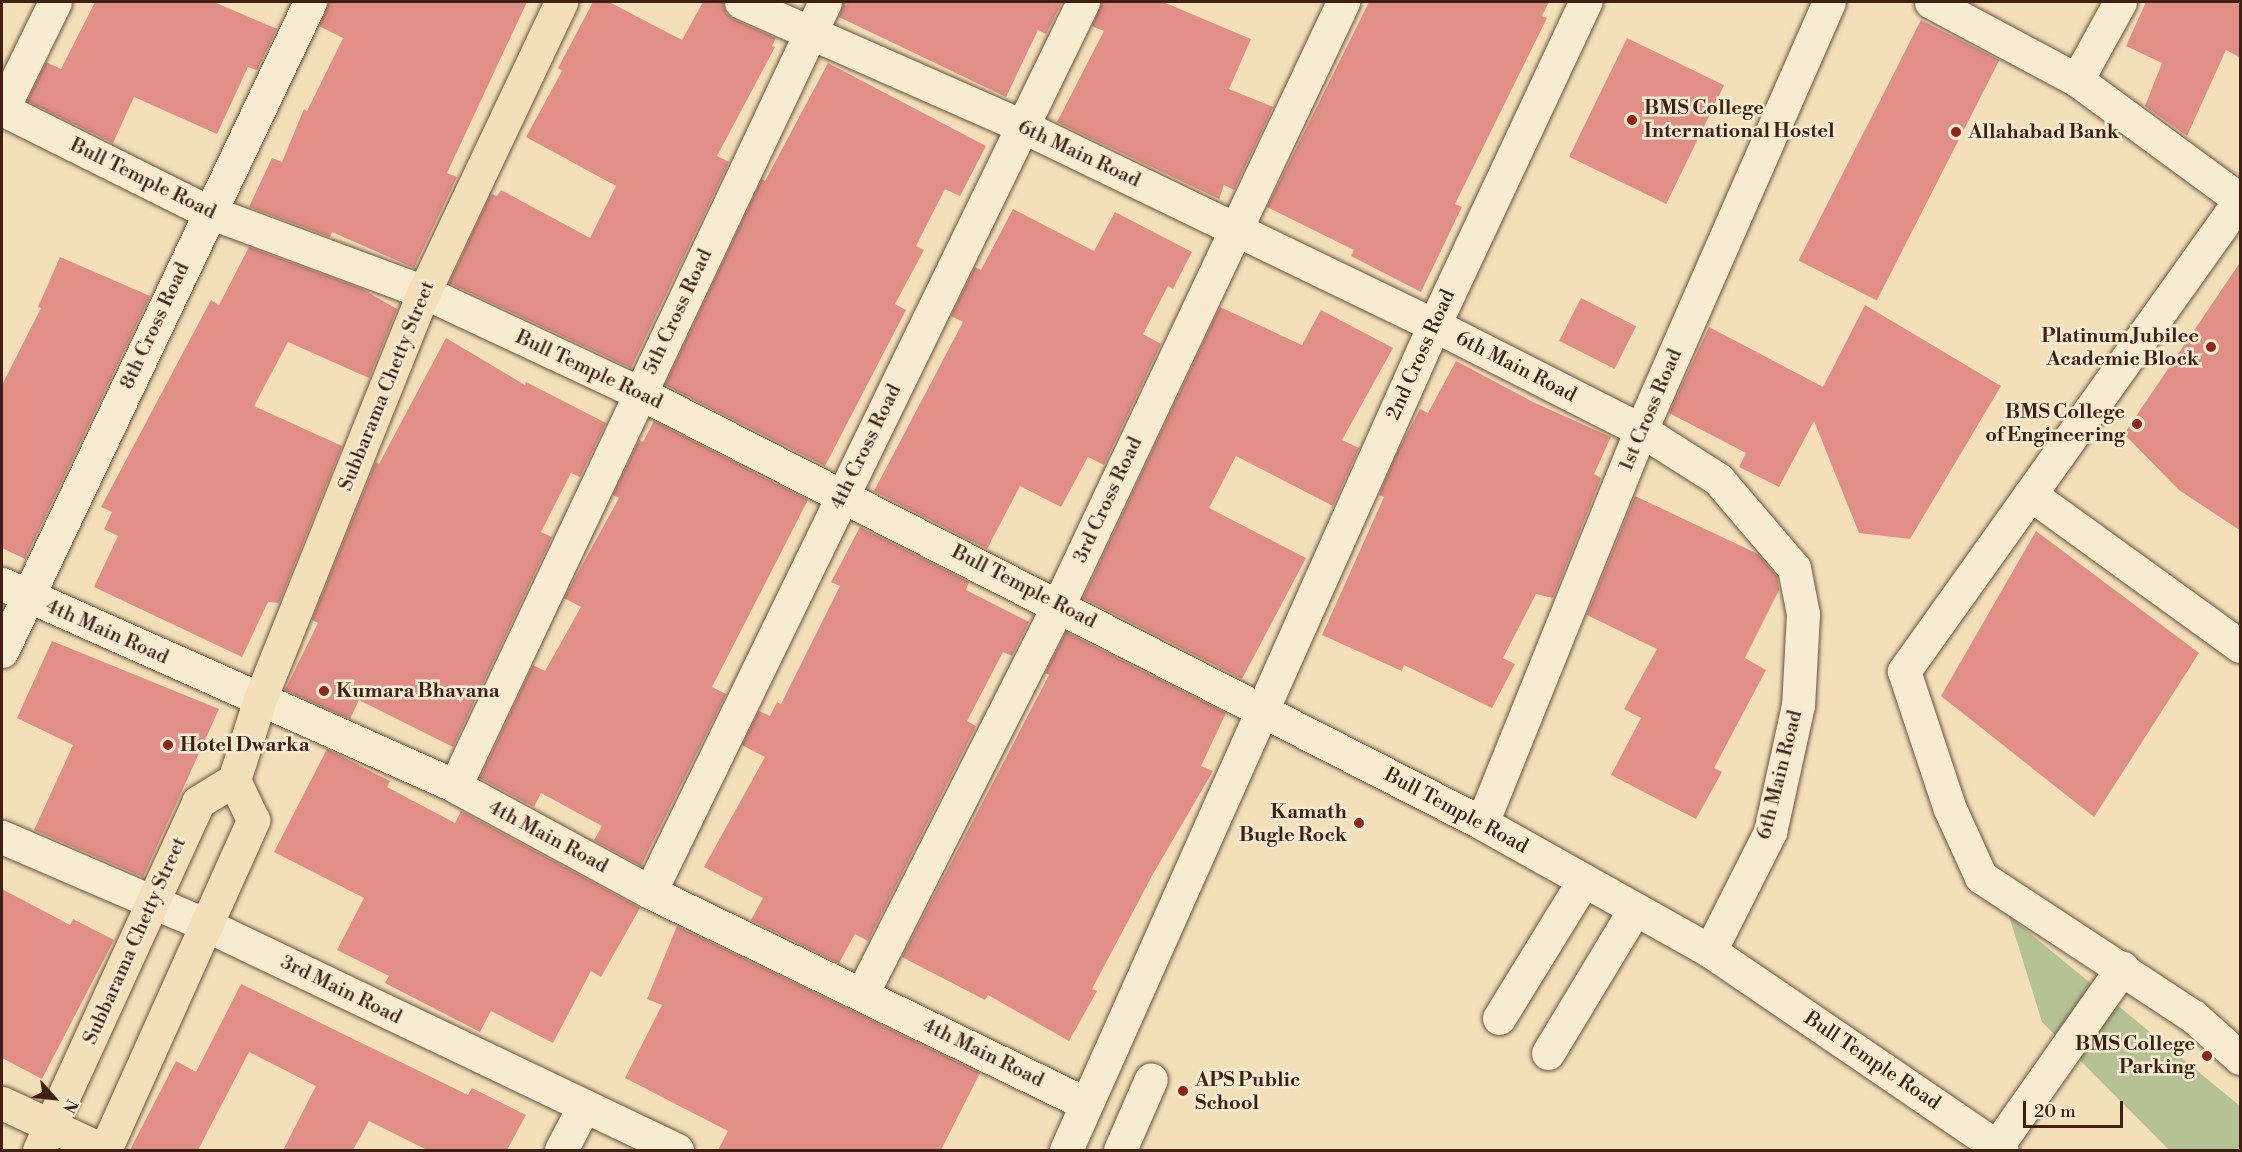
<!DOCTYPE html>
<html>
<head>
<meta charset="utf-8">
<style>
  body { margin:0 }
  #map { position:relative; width:2242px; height:1152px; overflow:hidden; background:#f3e0b9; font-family:"Libre Bodoni",serif }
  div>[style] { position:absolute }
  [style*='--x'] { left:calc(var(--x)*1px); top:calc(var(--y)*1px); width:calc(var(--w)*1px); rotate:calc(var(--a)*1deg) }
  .green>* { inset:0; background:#b5c394 }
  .building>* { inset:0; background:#e08e86; transform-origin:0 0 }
  .roads { filter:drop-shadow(0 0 2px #6c513d) drop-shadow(0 0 2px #6c513d) }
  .minor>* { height:33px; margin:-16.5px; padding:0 16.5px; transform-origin:16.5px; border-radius:16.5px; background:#f7ebd2 }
  .major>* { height:33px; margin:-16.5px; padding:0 16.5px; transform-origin:16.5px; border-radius:16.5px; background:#f3e0b9 }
  .dots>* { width:16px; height:16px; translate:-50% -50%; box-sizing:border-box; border:3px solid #f7ebd2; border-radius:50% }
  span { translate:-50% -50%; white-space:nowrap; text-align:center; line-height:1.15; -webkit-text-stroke:5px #f7ebd2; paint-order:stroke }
  .poi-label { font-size:20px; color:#3f2114; font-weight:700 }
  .left { translate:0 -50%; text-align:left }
  .right { translate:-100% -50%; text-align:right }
  .street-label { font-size:20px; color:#3f2114 }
  .frame { position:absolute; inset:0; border:3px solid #3f2114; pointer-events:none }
  .north { position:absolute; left:24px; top:1068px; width:60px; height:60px; -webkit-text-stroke:4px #f7ebd2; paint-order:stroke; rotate:117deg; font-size:16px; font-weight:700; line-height:24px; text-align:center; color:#3f2114 }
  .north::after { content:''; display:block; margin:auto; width:21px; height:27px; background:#3f2114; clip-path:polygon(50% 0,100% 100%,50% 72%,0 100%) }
  .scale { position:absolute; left:2023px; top:1101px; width:100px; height:27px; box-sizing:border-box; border:3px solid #3f2114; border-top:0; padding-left:8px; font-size:18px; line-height:21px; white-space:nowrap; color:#3f2114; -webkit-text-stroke:4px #f7ebd2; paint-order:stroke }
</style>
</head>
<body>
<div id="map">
  <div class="green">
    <i style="clip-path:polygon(2009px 916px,2240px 1106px,2240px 1150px,2169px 1150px,2042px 1022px)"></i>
  </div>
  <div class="building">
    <i style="clip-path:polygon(95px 2px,214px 2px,277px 29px,257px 70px,248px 67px,217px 134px,134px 97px,113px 143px,27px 101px,46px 62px,61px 69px)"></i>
    <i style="clip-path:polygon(329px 2px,527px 2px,447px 173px,457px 177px,414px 268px,332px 232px,330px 237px,249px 207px,272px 158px,282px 162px,304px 109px,307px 111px,343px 38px,319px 26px)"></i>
    <i style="clip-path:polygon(593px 2px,609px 2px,682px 40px,703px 2px,723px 2px,726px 13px,733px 19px,776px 38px,772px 46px,775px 47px,717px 156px,729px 162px,631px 368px,449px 283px,491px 194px,497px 196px,501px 190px,590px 238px,616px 186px,526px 137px,562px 71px,558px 68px)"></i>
    <i style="clip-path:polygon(844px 2px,1062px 2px,1046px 34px,1038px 30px,1006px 97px,839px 17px)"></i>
    <i style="clip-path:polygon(1102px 2px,1163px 2px,1251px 39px,1229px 89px,1273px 107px,1234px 190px,1224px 185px,1219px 199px,1057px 122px,1104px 31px,1092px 26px)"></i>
    <i style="clip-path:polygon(1369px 2px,1549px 2px,1542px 16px,1547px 18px,1455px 204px,1462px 207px,1421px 292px,1351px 256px,1354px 250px,1267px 207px)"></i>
    <i style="clip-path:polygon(2146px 2px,2241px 2px,2241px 58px,2226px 50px,2187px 136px,2145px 106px,2162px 63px,2126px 46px)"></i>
    <i style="left:1921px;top:20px;width:88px;height:270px;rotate:27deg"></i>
    <i style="left:1627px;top:38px;width:108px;height:132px;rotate:26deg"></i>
    <i style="clip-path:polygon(828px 63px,986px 146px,960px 196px,945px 189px,916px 246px,924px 250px,895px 304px,906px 310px,825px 466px,665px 385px,762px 179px,765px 181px)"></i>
    <i style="clip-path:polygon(1013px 209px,1094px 251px,1115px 212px,1192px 252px,1173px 289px,1168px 286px,1143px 334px,1161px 344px,1104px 465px,1088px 457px,1061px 507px,1020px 486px,987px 549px,874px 491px,963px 322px,951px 316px,975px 267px,981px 270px)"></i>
    <i style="clip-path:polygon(249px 247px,362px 289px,397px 309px,369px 378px,288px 342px,254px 406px,342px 446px,279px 603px,268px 602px,242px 657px,94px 587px,118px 536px,104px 529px,112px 512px,101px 507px,211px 300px,219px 305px)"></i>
    <i style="clip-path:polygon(60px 257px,150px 296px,25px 559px,2px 548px,2px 385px,41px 308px,38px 307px)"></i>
    <i style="clip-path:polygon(2241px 261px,2241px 531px,2179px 490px,2124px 434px)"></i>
    <i style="left:1581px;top:298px;width:62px;height:48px;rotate:27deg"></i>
    <i style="clip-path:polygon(1865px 305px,2001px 386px,1910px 539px,1859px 533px,1814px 421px,1779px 487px,1739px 467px,1746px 453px,1669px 413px,1709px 327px,1823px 387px)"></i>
    <i style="clip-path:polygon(1220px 307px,1302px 345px,1321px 310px,1393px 348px,1342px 440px,1359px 448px,1333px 506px,1236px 456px,1209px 508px,1306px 558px,1242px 679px,1083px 598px)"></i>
    <i style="clip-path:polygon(446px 338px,525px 385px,526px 382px,606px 423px,580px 477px,571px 473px,541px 532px,552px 537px,453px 747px,359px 700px,350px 719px,285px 690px,318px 623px,312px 620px,376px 462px,379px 464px)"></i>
    <i style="clip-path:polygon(1456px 361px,1535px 403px,1611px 437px,1594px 474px,1601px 478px,1553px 598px,1536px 594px,1503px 658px,1515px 664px,1492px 708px,1404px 665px,1402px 671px,1322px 635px,1384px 497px,1379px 495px,1397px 453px,1420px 409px,1428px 413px)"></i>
    <i style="clip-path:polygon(654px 421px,808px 500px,712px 687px,726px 694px,641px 866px,594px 840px,602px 826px,541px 793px,534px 807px,480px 778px,533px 665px,545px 671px,581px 607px,564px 598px,619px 498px,613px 495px,639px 440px,643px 442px)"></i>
    <i style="clip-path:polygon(1635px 496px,1758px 554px,1777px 576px,1779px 590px,1745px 658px,1766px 670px,1714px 768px,1722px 772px,1696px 819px,1611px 775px,1641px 718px,1624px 709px,1657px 649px,1587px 615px)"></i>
    <i style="clip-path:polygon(860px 527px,969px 582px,966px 590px,1029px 622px,1012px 656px,1003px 652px,967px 721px,976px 726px,868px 941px,855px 934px,839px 963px,751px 920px,763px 898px,704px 867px,765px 757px,742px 745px,759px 711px,770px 716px,777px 702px,781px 704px,840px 586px,831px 582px)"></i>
    <i style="clip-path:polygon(2036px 531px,2199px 653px,2094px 817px,1941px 696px)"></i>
    <i style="clip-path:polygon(1066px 632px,1226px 713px,1201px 766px,1213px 771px,1153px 874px,1092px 989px,1097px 991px,1069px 1041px,988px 995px,985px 1000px,902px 957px,1049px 675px,1045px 673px)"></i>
    <i style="clip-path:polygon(52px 641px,219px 709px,143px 877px,34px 830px,73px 745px,17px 718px)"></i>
    <i style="clip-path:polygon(327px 749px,390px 781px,387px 787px,455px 823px,461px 811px,640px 908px,601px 977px,591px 971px,553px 1043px,491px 1011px,480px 1032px,385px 983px,389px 976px,337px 950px,364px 898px,274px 852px)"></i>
    <i style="clip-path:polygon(2px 889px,70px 925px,73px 919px,114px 940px,42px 1079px,2px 1058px)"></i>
    <i style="clip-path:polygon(677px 926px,980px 1073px,941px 1150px,718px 1150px,728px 1131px,625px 1078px,662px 1005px,647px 999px)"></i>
    <i style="clip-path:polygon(241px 984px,468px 1095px,472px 1088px,526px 1115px,507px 1150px,427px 1150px,369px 1121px,353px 1150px,283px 1150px,316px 1086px,249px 1052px,198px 1150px,130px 1150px,176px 1061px,196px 1072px)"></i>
  </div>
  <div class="roads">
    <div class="minor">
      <i style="--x:741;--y:2;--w:309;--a:23.8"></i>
      <i style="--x:1024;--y:127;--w:455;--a:25.8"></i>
      <i style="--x:1434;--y:325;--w:232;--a:26.9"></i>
      <i style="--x:1641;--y:430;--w:91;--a:32.5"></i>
      <i style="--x:1718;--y:479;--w:117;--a:49.5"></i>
      <i style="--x:1794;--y:568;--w:47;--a:78.9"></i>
      <i style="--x:1803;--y:614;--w:91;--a:93.1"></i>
      <i style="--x:1798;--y:705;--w:130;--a:102.4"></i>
      <i style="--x:1770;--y:832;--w:133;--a:116.8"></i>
      <i style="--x:1931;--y:2;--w:166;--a:28.1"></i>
      <i style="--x:2077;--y:80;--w:201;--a:36.3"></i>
      <i style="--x:2077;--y:80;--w:89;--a:-61.1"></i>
      <i style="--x:2;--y:109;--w:231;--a:26.5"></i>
      <i style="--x:209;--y:212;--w:229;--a:20.4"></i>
      <i style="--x:424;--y:292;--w:238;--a:25.1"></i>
      <i style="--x:640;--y:393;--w:945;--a:27.05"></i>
      <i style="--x:1482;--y:823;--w:261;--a:29.3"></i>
      <i style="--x:1710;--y:951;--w:353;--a:34.3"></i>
      <i style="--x:2;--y:110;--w:120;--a:-63.9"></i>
      <i style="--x:2240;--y:200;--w:579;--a:125.5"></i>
      <i style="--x:1904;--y:671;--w:145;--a:71.6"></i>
      <i style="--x:1950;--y:809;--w:75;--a:65.5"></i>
      <i style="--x:1981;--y:877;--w:254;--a:33.3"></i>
      <i style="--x:2193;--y:1016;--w:63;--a:41.8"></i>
      <i style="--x:2030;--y:494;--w:259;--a:35.9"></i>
      <i style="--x:2;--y:584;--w:496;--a:24"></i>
      <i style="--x:455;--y:786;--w:222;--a:28.5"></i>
      <i style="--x:650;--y:892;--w:485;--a:25.9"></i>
      <i style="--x:2;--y:651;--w:718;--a:-64.61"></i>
      <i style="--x:455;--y:786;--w:867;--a:-64.74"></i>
      <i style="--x:1482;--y:823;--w:424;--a:-68"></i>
      <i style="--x:1641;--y:430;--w:467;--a:-66.3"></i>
      <i style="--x:2;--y:837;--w:222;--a:23.3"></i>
      <i style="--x:206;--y:925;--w:522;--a:25.53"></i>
      <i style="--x:650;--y:892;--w:990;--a:-64.06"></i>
      <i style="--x:862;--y:994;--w:437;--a:-63.2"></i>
      <i style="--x:1059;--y:604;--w:666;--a:-64.74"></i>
      <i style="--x:1499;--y:1018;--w:162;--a:-58.4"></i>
      <i style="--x:1548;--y:1053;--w:168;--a:-58.9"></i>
      <i style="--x:1997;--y:1146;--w:218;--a:-54.9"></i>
      <i style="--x:561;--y:1150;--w:50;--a:-62.4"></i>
      <i style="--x:1066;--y:1150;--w:903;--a:-65.96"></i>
      <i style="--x:1434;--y:325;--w:357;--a:-64.9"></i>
      <i style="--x:1120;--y:1150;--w:77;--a:-66.4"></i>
    </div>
    <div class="major">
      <i style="--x:2;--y:1103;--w:111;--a:25"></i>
      <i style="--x:39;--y:1150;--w:383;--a:-65.4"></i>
      <i style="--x:198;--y:802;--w:42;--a:-31.4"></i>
      <i style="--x:234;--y:780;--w:85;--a:-72.2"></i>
      <i style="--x:260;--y:699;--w:439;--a:-68.1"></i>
      <i style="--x:424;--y:292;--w:321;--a:-64.7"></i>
      <i style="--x:105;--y:1150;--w:362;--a:-65.8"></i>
      <i style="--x:253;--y:820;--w:44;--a:-115.4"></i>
    </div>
  </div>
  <div class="dots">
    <i style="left:1632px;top:120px;background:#8f2418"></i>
    <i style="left:1956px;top:132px;background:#8f2418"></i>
    <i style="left:2211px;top:347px;background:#8f2418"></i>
    <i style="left:2137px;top:424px;background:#8f2418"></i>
    <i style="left:324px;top:691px;background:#8f2418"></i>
    <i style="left:168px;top:745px;background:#8f2418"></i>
    <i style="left:1359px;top:823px;background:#8f2418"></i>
    <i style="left:2207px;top:1056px;background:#8f2418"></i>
    <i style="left:1183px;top:1091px;background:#8f2418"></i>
  </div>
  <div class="poi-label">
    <span class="left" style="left:1644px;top:120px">BMS College<br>International Hostel</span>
    <span class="left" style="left:1968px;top:132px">Allahabad Bank</span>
    <span class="right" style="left:2199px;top:348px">Platinum Jubilee<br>Academic Block</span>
    <span class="right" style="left:2125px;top:424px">BMS College<br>of Engineering</span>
    <span class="left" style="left:336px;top:691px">Kumara Bhavana</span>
    <span class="left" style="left:180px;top:745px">Hotel Dwarka</span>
    <span class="right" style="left:1347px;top:824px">Kamath<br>Bugle Rock</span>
    <span class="right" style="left:2195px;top:1056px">BMS College<br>Parking</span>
    <span class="left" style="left:1195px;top:1092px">APS Public<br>School</span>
  </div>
  <div class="street-label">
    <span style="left:1079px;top:154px;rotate:25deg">6th Main Road</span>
    <span style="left:143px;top:179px;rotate:26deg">Bull Temple Road</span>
    <span style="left:678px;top:312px;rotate:-65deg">5th Cross Road</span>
    <span style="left:155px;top:326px;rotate:-65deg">8th Cross Road</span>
    <span style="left:1421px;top:355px;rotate:-66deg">2nd Cross Road</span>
    <span style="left:1516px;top:367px;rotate:27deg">6th Main Road</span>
    <span style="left:589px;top:370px;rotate:25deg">Bull Temple Road</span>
    <span style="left:387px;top:386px;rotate:-68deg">Subbarama Chetty Street</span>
    <span style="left:1651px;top:410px;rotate:-67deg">1st Cross Road</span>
    <span style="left:866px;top:447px;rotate:-64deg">4th Cross Road</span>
    <span style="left:1108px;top:500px;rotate:-65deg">3rd Cross Road</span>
    <span style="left:1024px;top:587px;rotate:27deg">Bull Temple Road</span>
    <span style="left:107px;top:632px;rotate:24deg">4th Main Road</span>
    <span style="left:1780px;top:775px;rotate:-76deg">6th Main Road</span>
    <span style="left:1456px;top:811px;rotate:28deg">Bull Temple Road</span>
    <span style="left:548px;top:837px;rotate:28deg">4th Main Road</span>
    <span style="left:135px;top:941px;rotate:-66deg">Subbarama Chetty Street</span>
    <span style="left:341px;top:990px;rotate:26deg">3rd Main Road</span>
    <span style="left:983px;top:1053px;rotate:26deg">4th Main Road</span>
    <span style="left:1872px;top:1061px;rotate:34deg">Bull Temple Road</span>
  </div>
  <div class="frame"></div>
  <div class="north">N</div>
  <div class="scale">20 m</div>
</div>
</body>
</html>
